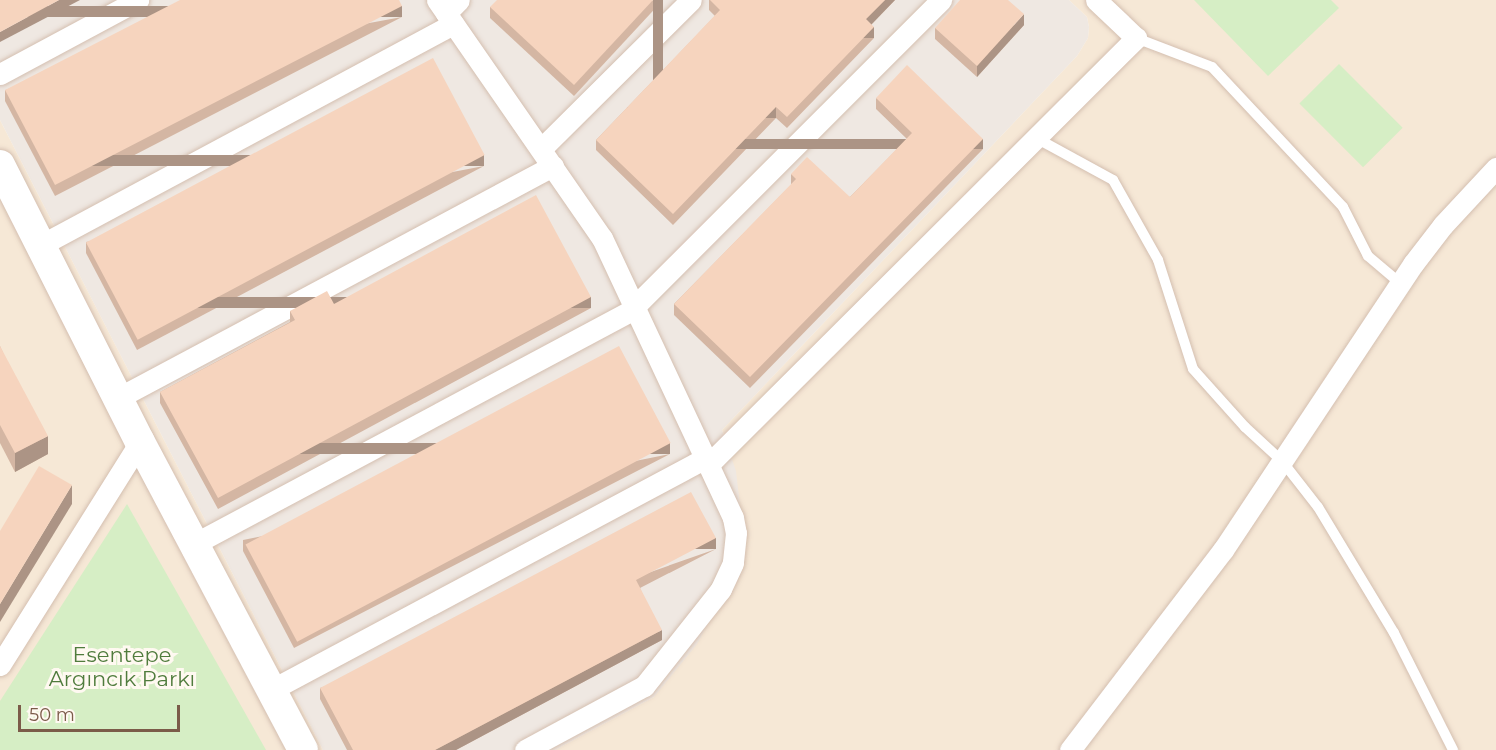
<!DOCTYPE html>
<html>
<head>
<meta charset="utf-8">
<style>
  body { margin:0 }
  #map { position:relative; width:1496px; height:750px; overflow:hidden; background:#fef6e9; font-family:Montserrat,sans-serif }
  div>[style] { position:absolute }
  [style*='--x'] { left:calc(var(--x)*1px); top:calc(var(--y)*1px); width:calc(var(--w)*1px); rotate:calc(var(--a)*1deg) }
  .residential>* { inset:0; background:#f6e8d6 }
  .industrial>* { inset:0; background:#efe8e2 }
  .green>* { inset:0; background:#d6eec5; transform-origin:0 0 }
  .roads { filter:drop-shadow(0 0 2px #d4bfb0) drop-shadow(0 0 2px #d4bfb0) }
  .lane>* { height:10px; margin:-5px; padding:0 5px; transform-origin:5px; border-radius:5px; background:#fff }
  .street>* { height:21px; margin:-10.5px; padding:0 10.5px; transform-origin:10.5px; border-radius:10.5px; background:#fff }
  .secondary>* { height:30px; margin:-15px; padding:0 15px; transform-origin:15px; border-radius:15px; background:#fff }
  .wall>* { inset:0; background:#d4b6a3 }
  .shaded-wall>* { inset:0; background:#ac9485; transform-origin:0 0 }
  .building>* { inset:0; background:#f6d4be; transform-origin:0 0 }
  span { translate:-50% -50%; white-space:nowrap; text-align:center; line-height:1.15; -webkit-text-stroke:6px #fff9f1; paint-order:stroke }
  .park-label { font-size:21px; color:#507c3d }
  .scale { position:absolute; left:18px; top:705px; width:162px; height:27px; box-sizing:border-box; border:3px solid #7b5b49; border-top:0; padding-left:8px; font-size:18px; line-height:21px; white-space:nowrap; color:#7b5b49; -webkit-text-stroke:4px #fff9f1; paint-order:stroke }
</style>
</head>
<body>
<div id="map">
  <div class="residential">
    <i style="clip-path:polygon(1069px 0,1496px 0,1496px 750px,555px 750px,654px 697px,730px 450px,722px 430px,1077px 56px,1088px 38px,1089px 27px,1087px 17px)"></i>
    <i style="clip-path:polygon(0 120px,323px 750px,0 750px)"></i>
  </div>
  <div class="industrial">
    <i style="clip-path:polygon(0 0,1069px 0,1087px 17px,1089px 27px,1088px 38px,1077px 56px,722px 430px,736px 471px,741px 514px,726px 591px,697px 644px,654px 697px,555px 750px,323px 750px,0 120px)"></i>
  </div>
  <div class="green">
    <i style="clip-path:polygon(1194px 0,1331px 0,1339px 8px,1268px 76px)"></i>
    <i style="left:1339px;top:64px;width:90px;height:56px;rotate:45deg"></i>
    <i style="clip-path:polygon(127px 504px,266px 750px,0 750px,0 701px)"></i>
  </div>
  <div class="roads">
    <div class="lane">
      <i style="--x:1136;--y:38;--w:81;--a:20.9"></i>
      <i style="--x:1212;--y:67;--w:192;--a:46.9"></i>
      <i style="--x:1343;--y:207;--w:55;--a:63"></i>
      <i style="--x:1368;--y:256;--w:42;--a:40.2"></i>
      <i style="--x:1036;--y:138;--w:88;--a:28.6"></i>
      <i style="--x:1113;--y:180;--w:92;--a:60.6"></i>
      <i style="--x:1158;--y:260;--w:114;--a:72.2"></i>
      <i style="--x:1193;--y:369;--w:78;--a:48.1"></i>
      <i style="--x:1245;--y:427;--w:50;--a:42.6"></i>
      <i style="--x:1282;--y:461;--w:58;--a:52"></i>
      <i style="--x:1318;--y:507;--w:147;--a:58.9"></i>
      <i style="--x:1394;--y:633;--w:131;--a:63.2"></i>
    </div>
    <div class="street">
      <i style="--x:437;--y:0;--w:290;--a:55.3"></i>
      <i style="--x:602;--y:238;--w:309;--a:64.9"></i>
      <i style="--x:733;--y:518;--w:15;--a:79"></i>
      <i style="--x:736;--y:533;--w:30;--a:96"></i>
      <i style="--x:733;--y:563;--w:29;--a:115"></i>
      <i style="--x:721;--y:589;--w:124;--a:128.4"></i>
      <i style="--x:644;--y:686;--w:135;--a:151.7"></i>
      <i style="--x:446;--y:13;--w:18;--a:-45"></i>
      <i style="--x:0;--y:74;--w:157;--a:-28.2"></i>
      <i style="--x:541;--y:149;--w:211;--a:-44.8"></i>
      <i style="--x:41;--y:245;--w:468;--a:-28.2"></i>
      <i style="--x:635;--y:306;--w:433;--a:-45"></i>
      <i style="--x:118;--y:398;--w:493;--a:-28.1"></i>
      <i style="--x:708;--y:465;--w:605;--a:-44.93"></i>
      <i style="--x:1136;--y:38;--w:55;--a:-136.5"></i>
      <i style="--x:194;--y:544;--w:501;--a:-28.1"></i>
      <i style="--x:0;--y:665;--w:263;--a:-57.9"></i>
      <i style="--x:271;--y:690;--w:492;--a:-28.1"></i>
      <i style="--x:1070;--y:750;--w:252;--a:-52.6"></i>
      <i style="--x:1223;--y:550;--w:343;--a:-56.4"></i>
      <i style="--x:1413;--y:264;--w:49;--a:-52.4"></i>
      <i style="--x:1443;--y:225;--w:78;--a:-47.1"></i>
    </div>
    <div class="secondary">
      <i style="--x:0;--y:165;--w:310;--a:63.2"></i>
      <i style="--x:140;--y:442;--w:348;--a:62.1"></i>
    </div>
  </div>
  <div class="wall">
    <i style="clip-path:polygon(663px 0,574px 96px,490px 18px,490px 7px)"></i>
    <i style="clip-path:polygon(709px 0,895px 0,871px 25px,874px 38px,787px 128px,776px 118px,673px 225px,596px 150px,596px 140px,715px 16px,709px 10px)"></i>
    <i style="clip-path:polygon(402px 17px,55px 196px,5px 101px,5px 90px)"></i>
    <i style="clip-path:polygon(1024px 25px,977px 77px,935px 39px,935px 28px)"></i>
    <i style="clip-path:polygon(876px 98px,983px 149px,750px 388px,674px 315px,674px 304px,791px 185px,791px 174px,850px 197px,907px 139px,876px 109px)"></i>
    <i style="clip-path:polygon(484px 166px,137px 350px,86px 253px,86px 242px)"></i>
    <i style="clip-path:polygon(334px 304px,591px 308px,218px 509px,160px 403px,160px 392px,290px 322px,290px 311px)"></i>
    <i style="clip-path:polygon(0 346px,48px 454px,15px 472px,0 443px)"></i>
    <i style="clip-path:polygon(670px 454px,294px 648px,243px 551px,243px 540px)"></i>
    <i style="clip-path:polygon(716px 549px,640px 588px,662px 640px,456px 750px,347px 750px,320px 699px,320px 688px)"></i>
  </div>
  <div class="shaded-wall">
    <i style="clip-path:polygon(59px 0,80px 0,0 42px,0 32px)"></i>
    <i style="left:653px;top:0;width:10px;height:116px"></i>
    <i style="clip-path:polygon(885px 0,895px 0,866px 30px,866px 19px)"></i>
    <i style="left:402px;top:6px;width:11px;height:390px;rotate:90deg"></i>
    <i style="clip-path:polygon(1024px 14px,1024px 25px,977px 77px,977px 66px)"></i>
    <i style="left:874px;top:27px;width:11px;height:125px;rotate:90deg"></i>
    <i style="left:776px;top:107px;width:11px;height:149px;rotate:90deg"></i>
    <i style="left:983px;top:139px;width:10px;height:333px;rotate:90deg"></i>
    <i style="left:484px;top:155px;width:11px;height:393px;rotate:90deg"></i>
    <i style="left:591px;top:297px;width:11px;height:424px;rotate:90deg"></i>
    <i style="clip-path:polygon(48px 436px,48px 454px,15px 472px,15px 453px)"></i>
    <i style="left:670px;top:443px;width:11px;height:424px;rotate:90deg"></i>
    <i style="clip-path:polygon(72px 485px,72px 504px,0 622px,0 604px)"></i>
    <i style="left:716px;top:538px;width:11px;height:90px;rotate:90deg"></i>
    <i style="clip-path:polygon(662px 630px,662px 640px,456px 750px,435px 750px)"></i>
  </div>
  <div class="building">
    <i style="clip-path:polygon(0 0,59px 0,0 32px)"></i>
    <i style="clip-path:polygon(180px 0,399px 0,402px 6px,55px 185px,5px 90px)"></i>
    <i style="clip-path:polygon(497px 0,653px 0,574px 85px,490px 7px)"></i>
    <i style="clip-path:polygon(710px 0,885px 0,866px 19px,874px 27px,787px 117px,776px 107px,673px 214px,596px 140px,720px 10px)"></i>
    <i style="clip-path:polygon(960px 0,1008px 0,1024px 14px,977px 66px,935px 28px)"></i>
    <i style="left:433px;top:58px;width:110px;height:393px;rotate:62deg"></i>
    <i style="clip-path:polygon(907px 65px,983px 139px,750px 377px,674px 304px,796px 179px,791px 174px,807px 157px,850px 197px,912px 133px,876px 98px)"></i>
    <i style="clip-path:polygon(536px 195px,591px 297px,218px 498px,160px 392px,295px 320px,290px 311px,327px 291px,334px 304px)"></i>
    <i style="clip-path:polygon(0 346px,48px 436px,15px 453px,0 425px)"></i>
    <i style="left:619px;top:346px;width:110px;height:423px;rotate:62deg"></i>
    <i style="clip-path:polygon(39px 466px,72px 485px,0 604px,0 531px)"></i>
    <i style="clip-path:polygon(691px 492px,716px 538px,636px 580px,662px 630px,435px 750px,353px 750px,320px 688px)"></i>
  </div>
  <div class="park-label">
    <span style="left:122px;top:667px">Esentepe<br>Argıncık Parkı</span>
  </div>
  <div class="scale">50 m</div>
</div>
</body>
</html>
